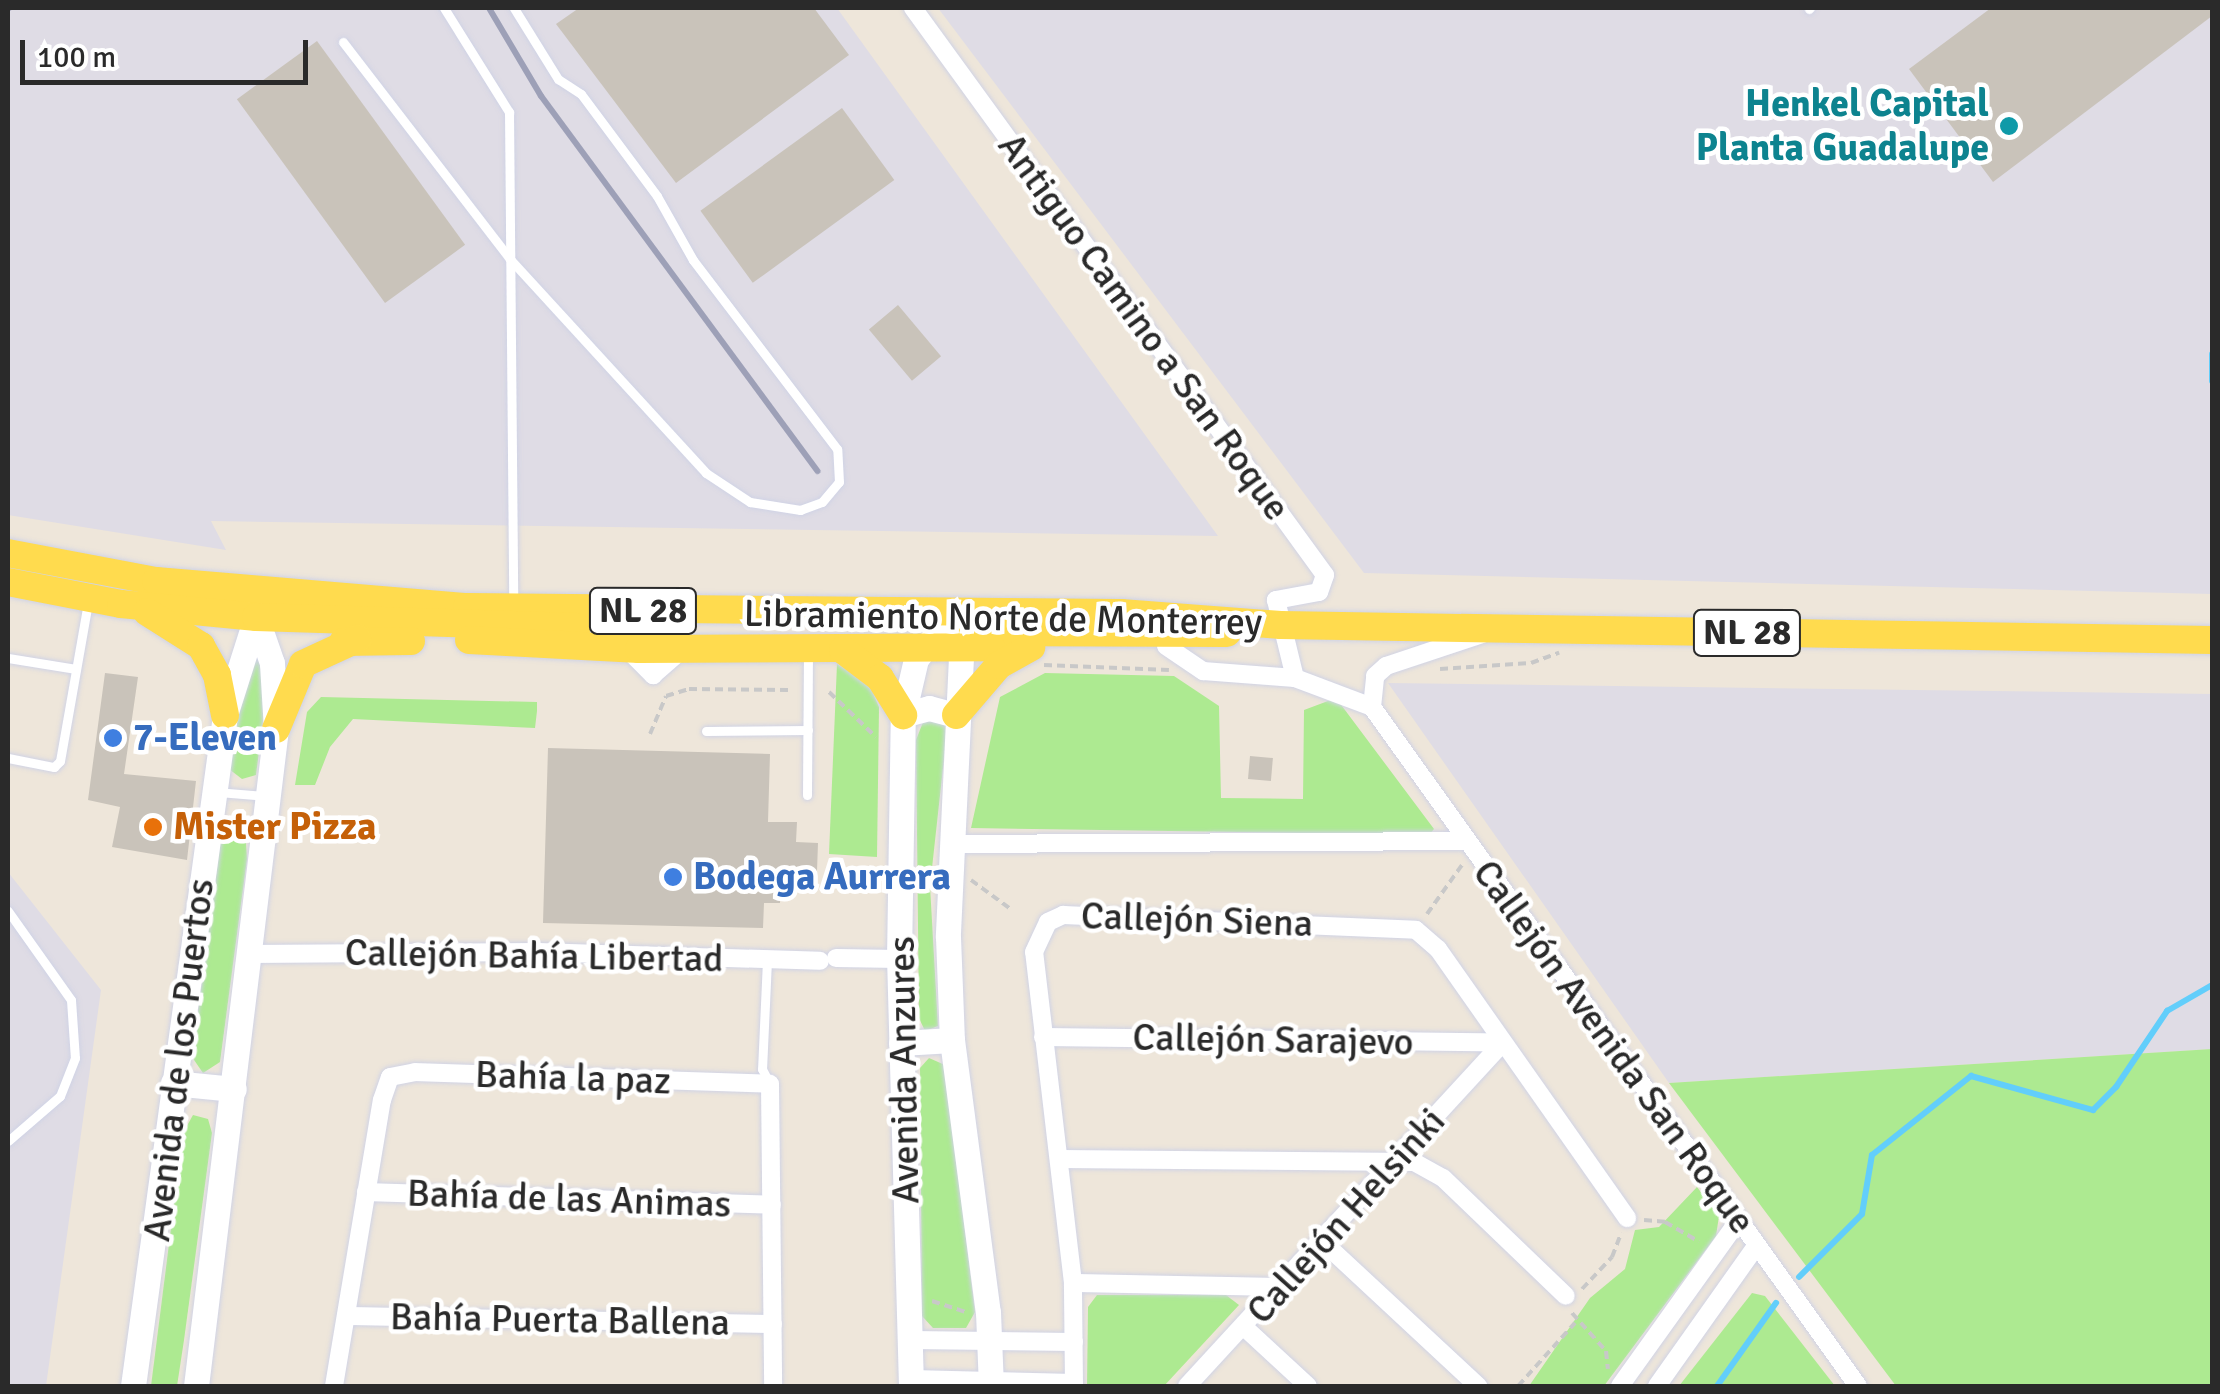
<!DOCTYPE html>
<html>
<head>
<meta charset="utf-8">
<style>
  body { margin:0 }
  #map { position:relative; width:2220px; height:1394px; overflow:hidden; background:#eee6da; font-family:Signika,sans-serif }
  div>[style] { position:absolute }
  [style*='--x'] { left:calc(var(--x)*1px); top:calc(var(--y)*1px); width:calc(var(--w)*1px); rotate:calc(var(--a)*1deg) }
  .industrial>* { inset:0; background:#dfdce5 }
  .green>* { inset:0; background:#adea91 }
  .stream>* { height:6px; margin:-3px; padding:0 3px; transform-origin:3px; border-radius:3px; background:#62cefb }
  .building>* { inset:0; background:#c9c3ba; transform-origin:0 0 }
  .path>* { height:4px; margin-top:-2px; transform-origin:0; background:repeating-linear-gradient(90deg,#c8c8c8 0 8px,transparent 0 13px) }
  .roads { filter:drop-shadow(0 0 2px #d0d3e5) drop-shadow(0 0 2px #d0d3e5) }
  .lane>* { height:9px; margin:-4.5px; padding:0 4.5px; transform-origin:4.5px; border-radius:4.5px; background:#fff }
  .street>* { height:18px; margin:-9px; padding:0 9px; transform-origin:9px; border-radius:9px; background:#fff }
  .secondary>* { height:25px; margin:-12.5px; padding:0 12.5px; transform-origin:12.5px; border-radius:12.5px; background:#fff }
  .primary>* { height:28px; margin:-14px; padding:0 14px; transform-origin:14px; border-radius:14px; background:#ffdb4e }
  .rail>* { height:6px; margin:-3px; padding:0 3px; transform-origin:3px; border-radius:3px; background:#9da0b7 }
  .dots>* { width:28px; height:28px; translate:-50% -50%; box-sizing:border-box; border:5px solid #fff; border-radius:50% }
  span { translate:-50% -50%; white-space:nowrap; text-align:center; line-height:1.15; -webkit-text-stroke:9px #fff; paint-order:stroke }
  .shield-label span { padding:2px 8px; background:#fff; border:2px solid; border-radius:8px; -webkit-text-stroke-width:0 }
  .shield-label { font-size:35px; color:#2a2a2a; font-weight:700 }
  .culture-label { font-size:38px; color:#0d838f; font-weight:700 }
  .right { translate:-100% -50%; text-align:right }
  .street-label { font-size:38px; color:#2a2a2a }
  .shop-label { font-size:38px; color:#366cbe; font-weight:700 }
  .left { translate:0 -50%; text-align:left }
  .food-label { font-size:38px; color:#c56008; font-weight:700 }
  .frame { position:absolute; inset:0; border:10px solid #2a2a2a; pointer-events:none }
  .scale { position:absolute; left:20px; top:40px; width:288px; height:45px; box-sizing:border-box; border:5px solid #2a2a2a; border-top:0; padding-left:12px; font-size:30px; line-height:35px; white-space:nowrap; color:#2a2a2a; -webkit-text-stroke:8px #fff; paint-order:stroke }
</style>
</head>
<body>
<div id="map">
  <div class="industrial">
    <i style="clip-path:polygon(8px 8px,837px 8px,1218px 536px,211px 521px,226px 550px,8px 515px)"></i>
    <i style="clip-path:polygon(938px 8px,2212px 8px,2212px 594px,1364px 573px)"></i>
    <i style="clip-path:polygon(1388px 683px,2212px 694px,2212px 1049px,1669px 1083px)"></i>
    <i style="clip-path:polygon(8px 872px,101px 990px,46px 1386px,8px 1386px)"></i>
  </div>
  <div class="green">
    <i style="clip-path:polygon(259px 658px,269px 674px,256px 775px,242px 779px,229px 769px,243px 666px)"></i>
    <i style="clip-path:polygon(837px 664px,869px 684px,879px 707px,877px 857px,829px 854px)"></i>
    <i style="clip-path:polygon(1045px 673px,1174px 676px,1219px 706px,1221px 798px,1303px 799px,1304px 710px,1336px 698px,1434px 829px,1429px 835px,971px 828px,1000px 697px)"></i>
    <i style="clip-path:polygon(321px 697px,537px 702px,537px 711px,535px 728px,353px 719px,330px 747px,315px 785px,295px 785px,307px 712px)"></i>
    <i style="clip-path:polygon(925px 717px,945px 722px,947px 732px,930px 886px,938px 1026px,925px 1031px,919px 1018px,916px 740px)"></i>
    <i style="clip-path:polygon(230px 821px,245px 826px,247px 859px,220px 1062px,203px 1073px,192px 1057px,222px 831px)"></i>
    <i style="clip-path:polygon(2212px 1049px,2212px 1386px,1896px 1386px,1669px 1083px)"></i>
    <i style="clip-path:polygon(929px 1058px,945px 1065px,975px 1312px,966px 1328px,933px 1328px,922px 1316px,920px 1068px)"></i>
    <i style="clip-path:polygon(193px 1115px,208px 1119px,212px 1133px,184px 1340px,177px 1386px,151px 1386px,183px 1133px)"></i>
    <i style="clip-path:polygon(1697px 1187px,1719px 1216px,1716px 1236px,1604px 1386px,1529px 1386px,1590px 1298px,1625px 1269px,1635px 1230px,1659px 1227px)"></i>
    <i style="clip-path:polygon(1752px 1293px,1765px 1296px,1835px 1386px,1679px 1386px)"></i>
    <i style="clip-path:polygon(1097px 1295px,1226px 1295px,1239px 1305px,1164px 1386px,1087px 1386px,1088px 1307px)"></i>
  </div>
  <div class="stream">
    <i style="--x:2212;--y:354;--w:27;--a:90"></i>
    <i style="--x:1799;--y:1277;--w:89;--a:-45"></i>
    <i style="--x:1862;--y:1214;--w:60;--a:-80.4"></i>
    <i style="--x:1872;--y:1155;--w:127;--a:-38.6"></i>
    <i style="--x:1971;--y:1076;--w:127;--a:15.6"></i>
    <i style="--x:2093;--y:1110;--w:33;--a:-45"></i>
    <i style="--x:2116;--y:1087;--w:92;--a:-56.1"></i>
    <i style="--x:2167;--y:1011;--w:52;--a:-30"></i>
    <i style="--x:1717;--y:1386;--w:102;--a:-54.6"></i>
  </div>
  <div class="building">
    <i style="clip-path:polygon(579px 8px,814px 8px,849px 55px,676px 183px,556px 24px)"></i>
    <i style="clip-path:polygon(1991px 8px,2212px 8px,2212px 16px,1993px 182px,1909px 69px)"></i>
    <i style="left:317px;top:41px;width:252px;height:99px;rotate:54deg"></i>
    <i style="left:842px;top:108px;width:89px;height:175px;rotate:54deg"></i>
    <i style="left:898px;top:305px;width:67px;height:38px;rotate:50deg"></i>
    <i style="clip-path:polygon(105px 673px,138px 677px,124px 774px,196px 781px,187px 860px,112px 847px,120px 807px,88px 800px)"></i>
    <i style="clip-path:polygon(548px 748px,770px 754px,768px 822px,797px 822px,796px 842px,818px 843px,817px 871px,781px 870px,780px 903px,764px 903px,763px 928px,543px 923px)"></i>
    <i style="left:1250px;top:756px;width:23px;height:23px;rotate:5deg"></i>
  </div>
  <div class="path">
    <i style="--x:1044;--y:665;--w:125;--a:2.3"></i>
    <i style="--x:1440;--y:669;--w:91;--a:-3.8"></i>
    <i style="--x:1531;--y:663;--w:30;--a:-20"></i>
    <i style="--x:829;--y:692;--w:65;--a:43.8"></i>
    <i style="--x:650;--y:734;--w:41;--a:-67.2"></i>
    <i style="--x:666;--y:696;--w:24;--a:-17"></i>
    <i style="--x:689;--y:689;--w:99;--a:0.6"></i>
    <i style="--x:971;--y:880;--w:51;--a:36.2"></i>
    <i style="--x:1427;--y:914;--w:60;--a:-54.5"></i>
    <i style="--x:1644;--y:1220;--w:21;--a:5"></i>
    <i style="--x:1665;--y:1222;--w:39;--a:30"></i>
    <i style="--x:1582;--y:1289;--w:44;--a:-46.8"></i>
    <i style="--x:1612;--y:1257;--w:26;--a:-69"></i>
    <i style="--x:932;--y:1301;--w:35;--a:18"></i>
    <i style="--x:1572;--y:1313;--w:51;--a:48.2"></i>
    <i style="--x:1606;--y:1351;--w:18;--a:84"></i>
    <i style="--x:1518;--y:1386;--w:85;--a:-47.9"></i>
  </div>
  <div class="roads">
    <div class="lane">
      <i style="--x:444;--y:8;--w:123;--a:58"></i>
      <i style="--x:509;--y:112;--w:492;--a:89.5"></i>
      <i style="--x:1809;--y:9;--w:1;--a:-45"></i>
      <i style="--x:343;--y:42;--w:274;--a:52.4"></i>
      <i style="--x:510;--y:259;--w:290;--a:47.5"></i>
      <i style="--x:706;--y:473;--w:53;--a:33.4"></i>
      <i style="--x:750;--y:502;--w:51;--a:9.1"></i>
      <i style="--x:800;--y:510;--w:23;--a:-20"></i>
      <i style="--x:822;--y:502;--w:26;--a:-50"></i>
      <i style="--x:839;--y:482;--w:33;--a:-93"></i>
      <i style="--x:837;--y:449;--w:238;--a:-127.3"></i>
      <i style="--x:693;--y:260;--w:73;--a:-119.4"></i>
      <i style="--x:657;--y:196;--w:127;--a:-126.7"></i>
      <i style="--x:581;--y:94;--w:27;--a:-147"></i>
      <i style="--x:558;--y:79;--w:84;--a:-121.8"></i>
      <i style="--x:8;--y:658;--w:69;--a:9.2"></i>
      <i style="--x:706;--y:731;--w:102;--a:-0.6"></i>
      <i style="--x:8;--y:758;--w:47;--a:11.1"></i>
      <i style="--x:54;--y:767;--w:8;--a:-45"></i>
      <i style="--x:60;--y:761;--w:161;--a:-80"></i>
      <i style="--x:217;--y:792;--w:49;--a:4.7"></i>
      <i style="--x:807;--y:795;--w:143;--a:-89.6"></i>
      <i style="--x:8;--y:911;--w:109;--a:54.7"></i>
      <i style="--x:71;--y:1000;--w:58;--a:86.1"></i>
      <i style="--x:75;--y:1058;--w:41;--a:111.5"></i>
      <i style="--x:60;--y:1096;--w:69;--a:139.1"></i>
      <i style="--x:767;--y:960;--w:109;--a:92.6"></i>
      <i style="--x:762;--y:1069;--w:15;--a:62"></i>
    </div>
    <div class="street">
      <i style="--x:913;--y:8;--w:701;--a:54"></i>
      <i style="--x:1325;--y:575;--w:18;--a:109"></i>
      <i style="--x:1319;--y:592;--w:44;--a:169.5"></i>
      <i style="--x:1276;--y:600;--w:80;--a:76.3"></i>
      <i style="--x:1166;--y:646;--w:45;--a:34"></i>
      <i style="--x:1203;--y:671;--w:92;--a:4.4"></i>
      <i style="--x:1295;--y:678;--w:82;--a:20.6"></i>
      <i style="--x:1372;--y:707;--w:835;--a:54.41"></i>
      <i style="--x:630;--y:652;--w:33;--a:45"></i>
      <i style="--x:653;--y:675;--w:35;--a:-41"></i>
      <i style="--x:1372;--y:707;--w:31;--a:-84"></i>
      <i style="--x:1375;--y:676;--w:15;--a:-42"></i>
      <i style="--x:1386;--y:666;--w:108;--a:-18.4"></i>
      <i style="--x:951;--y:844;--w:516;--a:-0.33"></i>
      <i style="--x:248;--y:954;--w:290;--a:-0.4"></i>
      <i style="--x:538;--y:952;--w:282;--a:1.8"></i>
      <i style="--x:836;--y:958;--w:63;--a:0.9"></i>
      <i style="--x:1043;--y:1037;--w:459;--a:0.7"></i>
      <i style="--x:1059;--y:1159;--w:355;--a:0.5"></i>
      <i style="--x:1414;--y:1162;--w:33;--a:29"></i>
      <i style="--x:1443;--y:1178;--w:170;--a:43.8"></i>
      <i style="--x:366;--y:1192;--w:406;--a:1.8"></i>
      <i style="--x:1323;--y:1242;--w:212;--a:42.9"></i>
      <i style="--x:1073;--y:1283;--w:209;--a:1.1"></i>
      <i style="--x:346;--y:1316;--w:427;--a:1.1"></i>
      <i style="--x:1244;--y:1327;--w:87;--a:42.7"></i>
      <i style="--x:911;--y:1340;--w:163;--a:0.7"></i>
      <i style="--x:911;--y:1379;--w:163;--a:1.4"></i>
      <i style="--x:334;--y:1386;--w:290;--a:-80.5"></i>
      <i style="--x:382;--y:1100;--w:24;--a:-71"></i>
      <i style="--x:390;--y:1077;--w:25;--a:-11"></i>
      <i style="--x:415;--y:1072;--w:355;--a:1.9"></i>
      <i style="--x:770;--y:1084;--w:302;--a:89.4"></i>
      <i style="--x:1074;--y:1386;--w:103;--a:-90.6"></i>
      <i style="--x:1073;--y:1283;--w:333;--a:-96.7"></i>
      <i style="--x:1034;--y:952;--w:33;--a:-65"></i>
      <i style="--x:1048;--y:922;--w:17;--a:-25"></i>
      <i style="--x:1063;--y:915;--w:353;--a:2.4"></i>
      <i style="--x:1416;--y:930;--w:29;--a:41"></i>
      <i style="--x:1438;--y:949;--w:329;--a:54.9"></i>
      <i style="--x:1187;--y:1386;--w:466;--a:-47.4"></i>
      <i style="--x:1620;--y:1386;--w:203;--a:-54.4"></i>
      <i style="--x:1657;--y:1386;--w:171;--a:-54.7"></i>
    </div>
    <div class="secondary">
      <i style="--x:903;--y:715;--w:27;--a:-15"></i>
      <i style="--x:929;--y:708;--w:28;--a:15"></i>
      <i style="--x:901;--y:1043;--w:51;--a:-3.4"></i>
      <i style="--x:173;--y:1083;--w:61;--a:5.6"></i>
      <i style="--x:133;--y:1386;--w:677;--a:-82.19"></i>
      <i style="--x:225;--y:715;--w:103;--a:-72.4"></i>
      <i style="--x:196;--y:1386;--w:662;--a:-83.06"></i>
      <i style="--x:276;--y:729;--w:66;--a:-93.5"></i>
      <i style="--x:272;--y:663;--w:49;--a:-109.2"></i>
      <i style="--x:911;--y:1386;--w:427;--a:-91.6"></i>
      <i style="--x:899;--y:959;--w:244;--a:-89.1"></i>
      <i style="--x:903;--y:715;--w:57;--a:-76.9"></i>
      <i style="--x:916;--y:659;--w:35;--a:-51"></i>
      <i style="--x:938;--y:632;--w:17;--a:28"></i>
      <i style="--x:953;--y:640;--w:19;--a:65"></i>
      <i style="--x:961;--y:657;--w:280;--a:92.7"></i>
      <i style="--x:948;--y:937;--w:103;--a:87.8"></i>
      <i style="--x:952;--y:1040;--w:274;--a:82.5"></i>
      <i style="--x:988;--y:1312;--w:74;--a:87.7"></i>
    </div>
    <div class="primary">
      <i style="--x:8;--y:553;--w:151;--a:10.7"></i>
      <i style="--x:156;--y:581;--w:312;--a:4.8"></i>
      <i style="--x:467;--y:607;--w:654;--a:0.53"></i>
      <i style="--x:1121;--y:613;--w:160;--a:4.3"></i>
      <i style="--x:1281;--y:625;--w:931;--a:0.92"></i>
      <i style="--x:8;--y:582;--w:115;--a:11"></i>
      <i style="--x:121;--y:604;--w:136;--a:5.5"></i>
      <i style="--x:256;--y:617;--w:321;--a:1.8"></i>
      <i style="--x:147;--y:612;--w:64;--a:32.2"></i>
      <i style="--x:201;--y:646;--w:33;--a:61"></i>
      <i style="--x:217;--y:675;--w:41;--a:78.7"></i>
      <i style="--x:965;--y:632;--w:262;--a:0.2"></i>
      <i style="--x:469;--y:640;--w:170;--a:3"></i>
      <i style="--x:639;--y:649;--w:352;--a:-0.3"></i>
      <i style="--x:343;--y:642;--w:68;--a:-0.8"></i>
      <i style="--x:843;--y:650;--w:46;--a:37.1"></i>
      <i style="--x:880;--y:678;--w:44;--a:58.1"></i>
      <i style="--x:956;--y:715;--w:66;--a:-49.3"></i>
      <i style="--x:999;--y:665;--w:37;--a:-29"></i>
      <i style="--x:276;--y:729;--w:70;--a:-67.4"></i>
      <i style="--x:303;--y:664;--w:60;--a:-24.8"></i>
    </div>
  </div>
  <div class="rail">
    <i style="--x:8;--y:8;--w:1;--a:0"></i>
    <i style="--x:489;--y:8;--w:102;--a:59.4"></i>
    <i style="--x:541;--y:96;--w:466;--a:53.6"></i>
  </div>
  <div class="dots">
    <i style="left:2009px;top:126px;background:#0f9aa8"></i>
    <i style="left:113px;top:738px;background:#3f7fe0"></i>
    <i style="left:153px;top:827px;background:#e8710a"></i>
    <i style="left:673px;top:877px;background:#3f7fe0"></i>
  </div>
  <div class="shield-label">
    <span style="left:643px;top:611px">NL 28</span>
    <span style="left:1747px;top:633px">NL 28</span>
  </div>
  <div class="culture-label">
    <span class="right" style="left:1989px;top:126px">Henkel Capital<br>Planta Guadalupe</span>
  </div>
  <div class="street-label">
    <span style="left:1144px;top:327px;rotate:54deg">Antiguo Camino a San Roque</span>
    <span style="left:1003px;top:618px;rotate:1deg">Libramiento Norte de Monterrey</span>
    <span style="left:1197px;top:920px;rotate:2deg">Callejón Siena</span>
    <span style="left:534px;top:956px;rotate:1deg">Callejón Bahía Libertad</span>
    <span style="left:1273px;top:1040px;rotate:1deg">Callejón Sarajevo</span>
    <span style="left:1614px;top:1047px;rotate:54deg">Callejón Avenida San Roque</span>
    <span style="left:179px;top:1060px;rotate:-83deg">Avenida de los Puertos</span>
    <span style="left:904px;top:1070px;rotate:-91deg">Avenida Anzures</span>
    <span style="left:573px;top:1078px;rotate:2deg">Bahía la paz</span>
    <span style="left:569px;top:1199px;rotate:2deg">Bahía de las Animas</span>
    <span style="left:1346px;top:1216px;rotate:-48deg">Callejón Helsinki</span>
    <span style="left:560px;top:1320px;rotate:1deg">Bahía Puerta Ballena</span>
  </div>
  <div class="shop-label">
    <span class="left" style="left:133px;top:738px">7-Eleven</span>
    <span class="left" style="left:693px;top:877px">Bodega Aurrera</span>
  </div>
  <div class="food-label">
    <span class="left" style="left:173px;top:827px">Mister Pizza</span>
  </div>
  <div class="frame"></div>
  <div class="scale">100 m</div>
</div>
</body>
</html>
